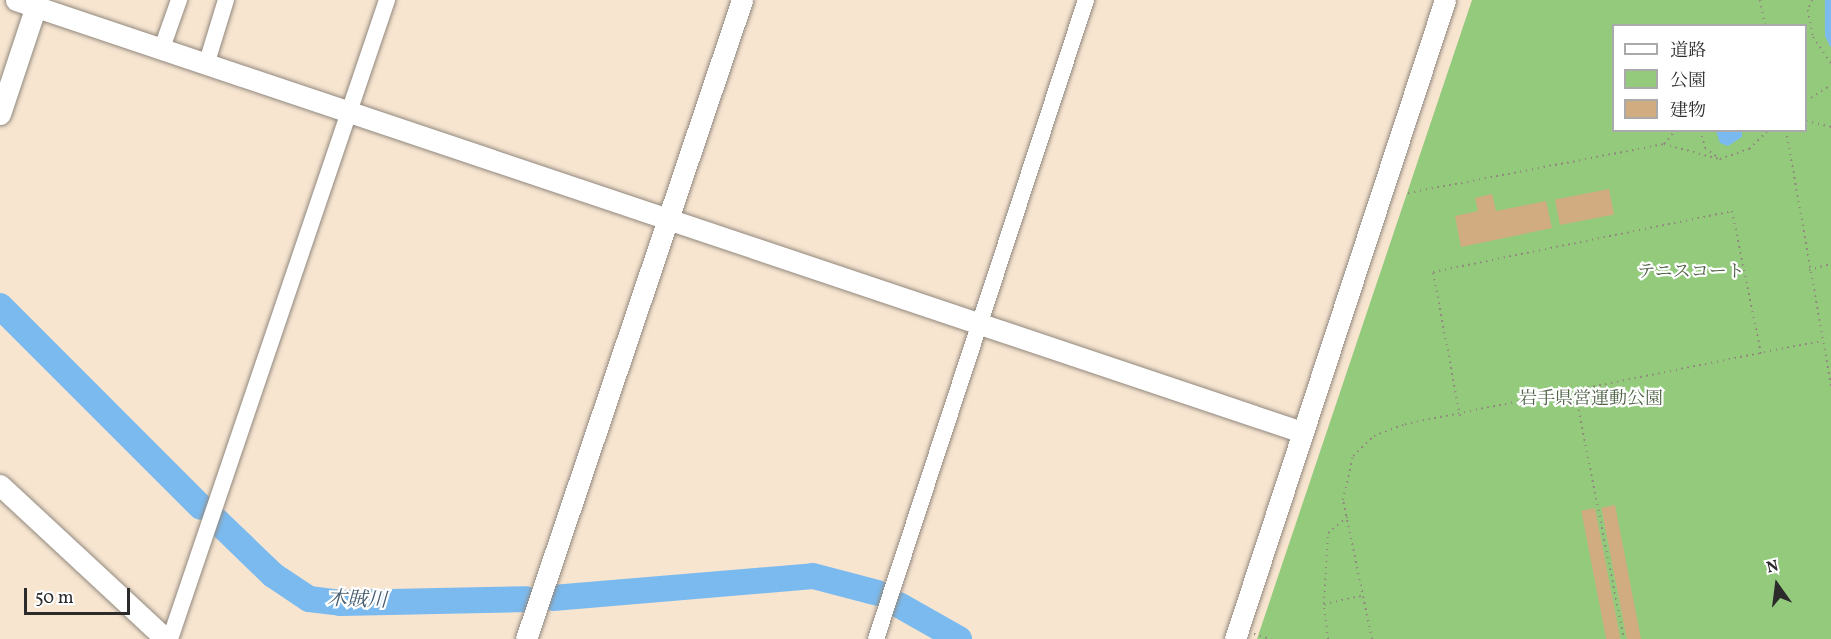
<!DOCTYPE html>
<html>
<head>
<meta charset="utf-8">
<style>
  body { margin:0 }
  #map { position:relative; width:1831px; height:639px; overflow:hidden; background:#f7e5d0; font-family:Vollkorn,"Noto Serif JP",serif }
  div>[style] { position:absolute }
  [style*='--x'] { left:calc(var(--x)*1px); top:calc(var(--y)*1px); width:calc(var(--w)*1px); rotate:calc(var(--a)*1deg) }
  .green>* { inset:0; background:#93ca7c }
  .water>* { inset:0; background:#7bbaef }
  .river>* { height:26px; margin:-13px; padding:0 13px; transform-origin:13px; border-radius:13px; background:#7bbaef }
  .building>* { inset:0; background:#d0ac80; transform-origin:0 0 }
  .path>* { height:2px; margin-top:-1px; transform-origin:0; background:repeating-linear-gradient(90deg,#91887e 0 1.5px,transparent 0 6px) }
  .roads { filter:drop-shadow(0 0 2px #91887e) drop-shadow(0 0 2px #91887e) }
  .minor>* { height:16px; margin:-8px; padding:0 8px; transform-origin:8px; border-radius:8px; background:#fff }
  .tertiary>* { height:21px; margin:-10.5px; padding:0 10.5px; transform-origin:10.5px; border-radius:10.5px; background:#fff }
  span { translate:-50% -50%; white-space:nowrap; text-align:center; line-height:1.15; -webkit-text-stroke:4.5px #fff; paint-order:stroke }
  .park-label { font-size:18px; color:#4f6347 }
  .water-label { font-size:20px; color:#475d70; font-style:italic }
  .legend { position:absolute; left:1612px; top:24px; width:195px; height:108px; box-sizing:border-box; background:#fff; border:2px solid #aaa; margin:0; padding:8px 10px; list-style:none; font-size:18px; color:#2b2b2b }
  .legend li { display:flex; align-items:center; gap:12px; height:30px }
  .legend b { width:30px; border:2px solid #aaa }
  .north { position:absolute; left:1747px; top:555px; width:60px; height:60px; -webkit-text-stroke:4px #fff; paint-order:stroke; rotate:346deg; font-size:16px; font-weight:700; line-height:24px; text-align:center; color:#2b2b2b }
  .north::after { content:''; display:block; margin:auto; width:21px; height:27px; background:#2b2b2b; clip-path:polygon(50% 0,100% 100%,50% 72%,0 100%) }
  .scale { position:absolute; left:24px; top:588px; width:106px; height:27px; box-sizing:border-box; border:3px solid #2b2b2b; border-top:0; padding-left:8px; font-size:18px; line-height:21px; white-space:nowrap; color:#2b2b2b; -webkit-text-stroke:4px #fff; paint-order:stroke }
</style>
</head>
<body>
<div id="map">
  <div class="green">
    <i style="clip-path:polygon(evenodd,1472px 0,1831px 0,1831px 639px,1257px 639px,1472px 0,1614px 26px,1806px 26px,1806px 130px,1614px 130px,1614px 26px)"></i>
  </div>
  <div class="water">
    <i style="clip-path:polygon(1825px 0,1831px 0,1831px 48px,1825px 36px)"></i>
    <i style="clip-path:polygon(1716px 131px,1742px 131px,1742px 137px,1728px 146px,1720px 143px)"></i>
  </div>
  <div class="river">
    <i style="--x:0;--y:306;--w:284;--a:45"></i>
    <i style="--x:217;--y:521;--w:78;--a:44"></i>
    <i style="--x:273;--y:575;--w:43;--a:33.7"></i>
    <i style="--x:309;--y:599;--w:32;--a:7"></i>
    <i style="--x:341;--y:603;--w:185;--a:-1.2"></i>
    <i style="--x:553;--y:598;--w:261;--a:-4.8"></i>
    <i style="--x:813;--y:576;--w:67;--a:14.7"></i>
    <i style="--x:899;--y:605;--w:69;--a:29.5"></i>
  </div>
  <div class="building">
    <i style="left:1609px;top:189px;width:26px;height:55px;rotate:79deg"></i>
    <i style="clip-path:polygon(1492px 194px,1496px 211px,1546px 201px,1552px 228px,1461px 247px,1455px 216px,1478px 211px,1475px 198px)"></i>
    <i style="left:1615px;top:505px;width:137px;height:14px;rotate:79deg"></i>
    <i style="left:1595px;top:508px;width:134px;height:14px;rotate:79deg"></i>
  </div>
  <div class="path">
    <i style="--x:1760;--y:0;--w:26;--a:79"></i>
    <i style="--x:1812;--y:0;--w:11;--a:112"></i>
    <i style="--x:1808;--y:10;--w:27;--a:80"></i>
    <i style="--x:1813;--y:37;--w:32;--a:56"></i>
    <i style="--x:1806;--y:101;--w:30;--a:-33"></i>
    <i style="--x:1806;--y:121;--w:26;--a:13"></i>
    <i style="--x:1700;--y:130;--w:19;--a:74"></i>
    <i style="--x:1705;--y:148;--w:19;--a:36"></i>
    <i style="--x:1720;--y:159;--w:31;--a:-19"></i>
    <i style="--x:1749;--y:149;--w:28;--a:-44"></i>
    <i style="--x:1786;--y:130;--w:260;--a:80"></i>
    <i style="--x:1664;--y:144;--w:57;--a:15.3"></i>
    <i style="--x:1408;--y:193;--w:261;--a:-10.8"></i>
    <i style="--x:1664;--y:144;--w:18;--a:-49"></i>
    <i style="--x:1809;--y:270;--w:23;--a:-15"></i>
    <i style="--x:1575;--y:392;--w:252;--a:78.8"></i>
    <i style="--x:1460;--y:416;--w:147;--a:-100.6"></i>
    <i style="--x:1433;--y:272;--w:305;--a:-11.5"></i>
    <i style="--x:1732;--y:211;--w:146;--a:78.5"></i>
    <i style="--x:1324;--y:604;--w:39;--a:-12"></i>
    <i style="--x:1254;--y:634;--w:18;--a:16"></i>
    <i style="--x:1328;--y:639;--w:35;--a:-97"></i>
    <i style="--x:1324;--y:604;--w:71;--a:-86.8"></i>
    <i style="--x:1328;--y:533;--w:25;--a:-40"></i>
    <i style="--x:1372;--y:639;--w:142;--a:-101.8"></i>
    <i style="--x:1343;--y:500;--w:45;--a:-77.2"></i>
    <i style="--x:1353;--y:456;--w:29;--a:-44"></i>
    <i style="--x:1374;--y:436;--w:33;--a:-21"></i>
    <i style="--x:1405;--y:424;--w:424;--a:-11.3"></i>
  </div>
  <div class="roads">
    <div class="minor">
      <i style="--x:162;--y:48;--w:51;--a:-70.5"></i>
      <i style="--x:207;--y:62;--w:65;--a:-73"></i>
      <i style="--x:170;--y:639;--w:675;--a:-71.24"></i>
      <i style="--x:876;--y:639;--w:673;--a:-71.81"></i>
    </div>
    <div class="tertiary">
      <i style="--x:16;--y:0;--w:1357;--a:18.57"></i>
      <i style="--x:0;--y:114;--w:120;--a:-71.6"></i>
      <i style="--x:0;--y:485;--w:226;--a:42.9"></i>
      <i style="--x:526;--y:639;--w:675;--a:-71.32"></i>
      <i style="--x:1235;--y:639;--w:673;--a:-71.81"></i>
    </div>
  </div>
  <div class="park-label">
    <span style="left:1691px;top:273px">テニスコート</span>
    <span style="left:1591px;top:400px">岩手県営運動公園</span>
  </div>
  <div class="water-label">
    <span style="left:357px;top:601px;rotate:2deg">木賊川</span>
  </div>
  <ul class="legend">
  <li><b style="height:8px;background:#fff"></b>道路</li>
  <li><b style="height:16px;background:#93ca7c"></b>公園</li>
  <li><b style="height:16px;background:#d0ac80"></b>建物</li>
  </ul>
  <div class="north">N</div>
  <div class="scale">50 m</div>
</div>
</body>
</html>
